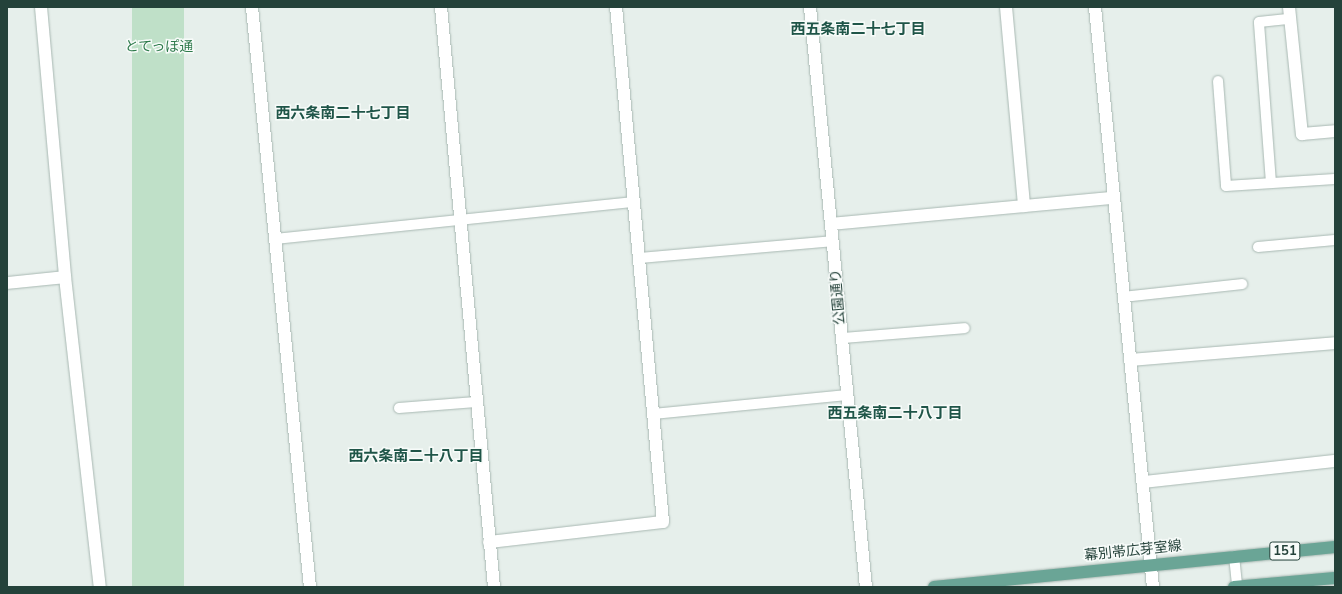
<!DOCTYPE html>
<html>
<head>
<meta charset="utf-8">
<style>
  body { margin:0 }
  #map { position:relative; width:1342px; height:594px; overflow:hidden; background:#e6efeb; font-family:"Nunito Sans","Noto Sans JP",sans-serif }
  div>[style] { position:absolute }
  [style*='--x'] { left:calc(var(--x)*1px); top:calc(var(--y)*1px); width:calc(var(--w)*1px); rotate:calc(var(--a)*1deg) }
  .green>* { inset:0; background:#bfe0c8; transform-origin:0 0 }
  .roads { filter:drop-shadow(0 0 1px #a8b8b2) drop-shadow(0 0 1px #a8b8b2) }
  .service>* { height:10px; margin:-5px; padding:0 5px; transform-origin:5px; border-radius:5px; background:#fff }
  .minor>* { height:12px; margin:-6px; padding:0 6px; transform-origin:6px; border-radius:6px; background:#fff }
  .tertiary>* { height:12px; margin:-6px; padding:0 6px; transform-origin:6px; border-radius:6px; background:#fff }
  .primary>* { height:12px; margin:-6px; padding:0 6px; transform-origin:6px; border-radius:6px; background:#6aa596 }
  span { translate:-50% -50%; white-space:nowrap; text-align:center; line-height:1.15; -webkit-text-stroke:3px #f7fbf9; paint-order:stroke }
  .shield-label span { padding:1px 3px; background:#f7fbf9; border:1px solid; border-radius:3px; -webkit-text-stroke-width:0 }
  .shield-label { font-size:13px; color:#24423a; font-weight:700 }
  .park-label { font-size:14px; color:#2d7a4b }
  .street-label { font-size:14px; color:#24423a }
  .neighbourhood-label { font-size:15px; color:#1f5548; font-weight:700 }
  .frame { position:absolute; inset:0; border:8px solid #24423a; pointer-events:none }
</style>
</head>
<body>
<div id="map">
  <div class="green">
    <i style="left:132px;top:7px;width:52px;height:580px"></i>
  </div>
  <div class="roads">
    <div class="service">
      <i style="--x:1218;--y:81;--w:105;--a:85.6"></i>
      <i style="--x:1226;--y:186;--w:109;--a:-3.7"></i>
      <i style="--x:1271;--y:183;--w:161;--a:-94.3"></i>
      <i style="--x:1259;--y:22;--w:31;--a:-6"></i>
      <i style="--x:275;--y:239;--w:361;--a:-5.9"></i>
      <i style="--x:1258;--y:247;--w:77;--a:-5.2"></i>
      <i style="--x:639;--y:258;--w:194;--a:-5"></i>
      <i style="--x:1123;--y:297;--w:120;--a:-6.2"></i>
      <i style="--x:842;--y:338;--w:123;--a:-4.6"></i>
      <i style="--x:399;--y:408;--w:77;--a:-4.5"></i>
      <i style="--x:653;--y:414;--w:195;--a:-5.6"></i>
      <i style="--x:1234;--y:556;--w:31;--a:84"></i>
    </div>
    <div class="minor">
      <i style="--x:41;--y:7;--w:271;--a:84.9"></i>
      <i style="--x:65;--y:277;--w:312;--a:83.6"></i>
      <i style="--x:252;--y:7;--w:583;--a:84.29"></i>
      <i style="--x:441;--y:7;--w:582;--a:84.78"></i>
      <i style="--x:1006;--y:7;--w:200;--a:84.8"></i>
      <i style="--x:1095;--y:7;--w:583;--a:84.29"></i>
      <i style="--x:1289;--y:7;--w:128;--a:84.2"></i>
      <i style="--x:1302;--y:134;--w:33;--a:-5"></i>
      <i style="--x:831;--y:224;--w:283;--a:-5.3"></i>
      <i style="--x:7;--y:283;--w:58;--a:-5.9"></i>
      <i style="--x:1130;--y:360;--w:206;--a:-4.7"></i>
      <i style="--x:1144;--y:482;--w:192;--a:-6.3"></i>
      <i style="--x:489;--y:542;--w:175;--a:-6.6"></i>
      <i style="--x:663;--y:522;--w:517;--a:-95.21"></i>
    </div>
    <div class="tertiary">
      <i style="--x:810;--y:7;--w:583;--a:84.49"></i>
    </div>
    <div class="primary">
      <i style="--x:934;--y:587;--w:403;--a:-5.7"></i>
      <i style="--x:1234;--y:587;--w:101;--a:-5.1"></i>
    </div>
  </div>
  <div class="shield-label">
    <span style="left:1285px;top:551px">151</span>
  </div>
  <div class="park-label">
    <span style="left:159px;top:47px">とてっぽ通</span>
  </div>
  <div class="street-label">
    <span style="left:838px;top:297px;rotate:-95deg">公園通り</span>
    <span style="left:1133px;top:551px;rotate:-6deg">幕別帯広芽室線</span>
  </div>
  <div class="neighbourhood-label">
    <span style="left:858px;top:30px">西五条南二十七丁目</span>
    <span style="left:343px;top:114px">西六条南二十七丁目</span>
    <span style="left:895px;top:414px">西五条南二十八丁目</span>
    <span style="left:416px;top:457px">西六条南二十八丁目</span>
  </div>
  <div class="frame"></div>
</div>
</body>
</html>
